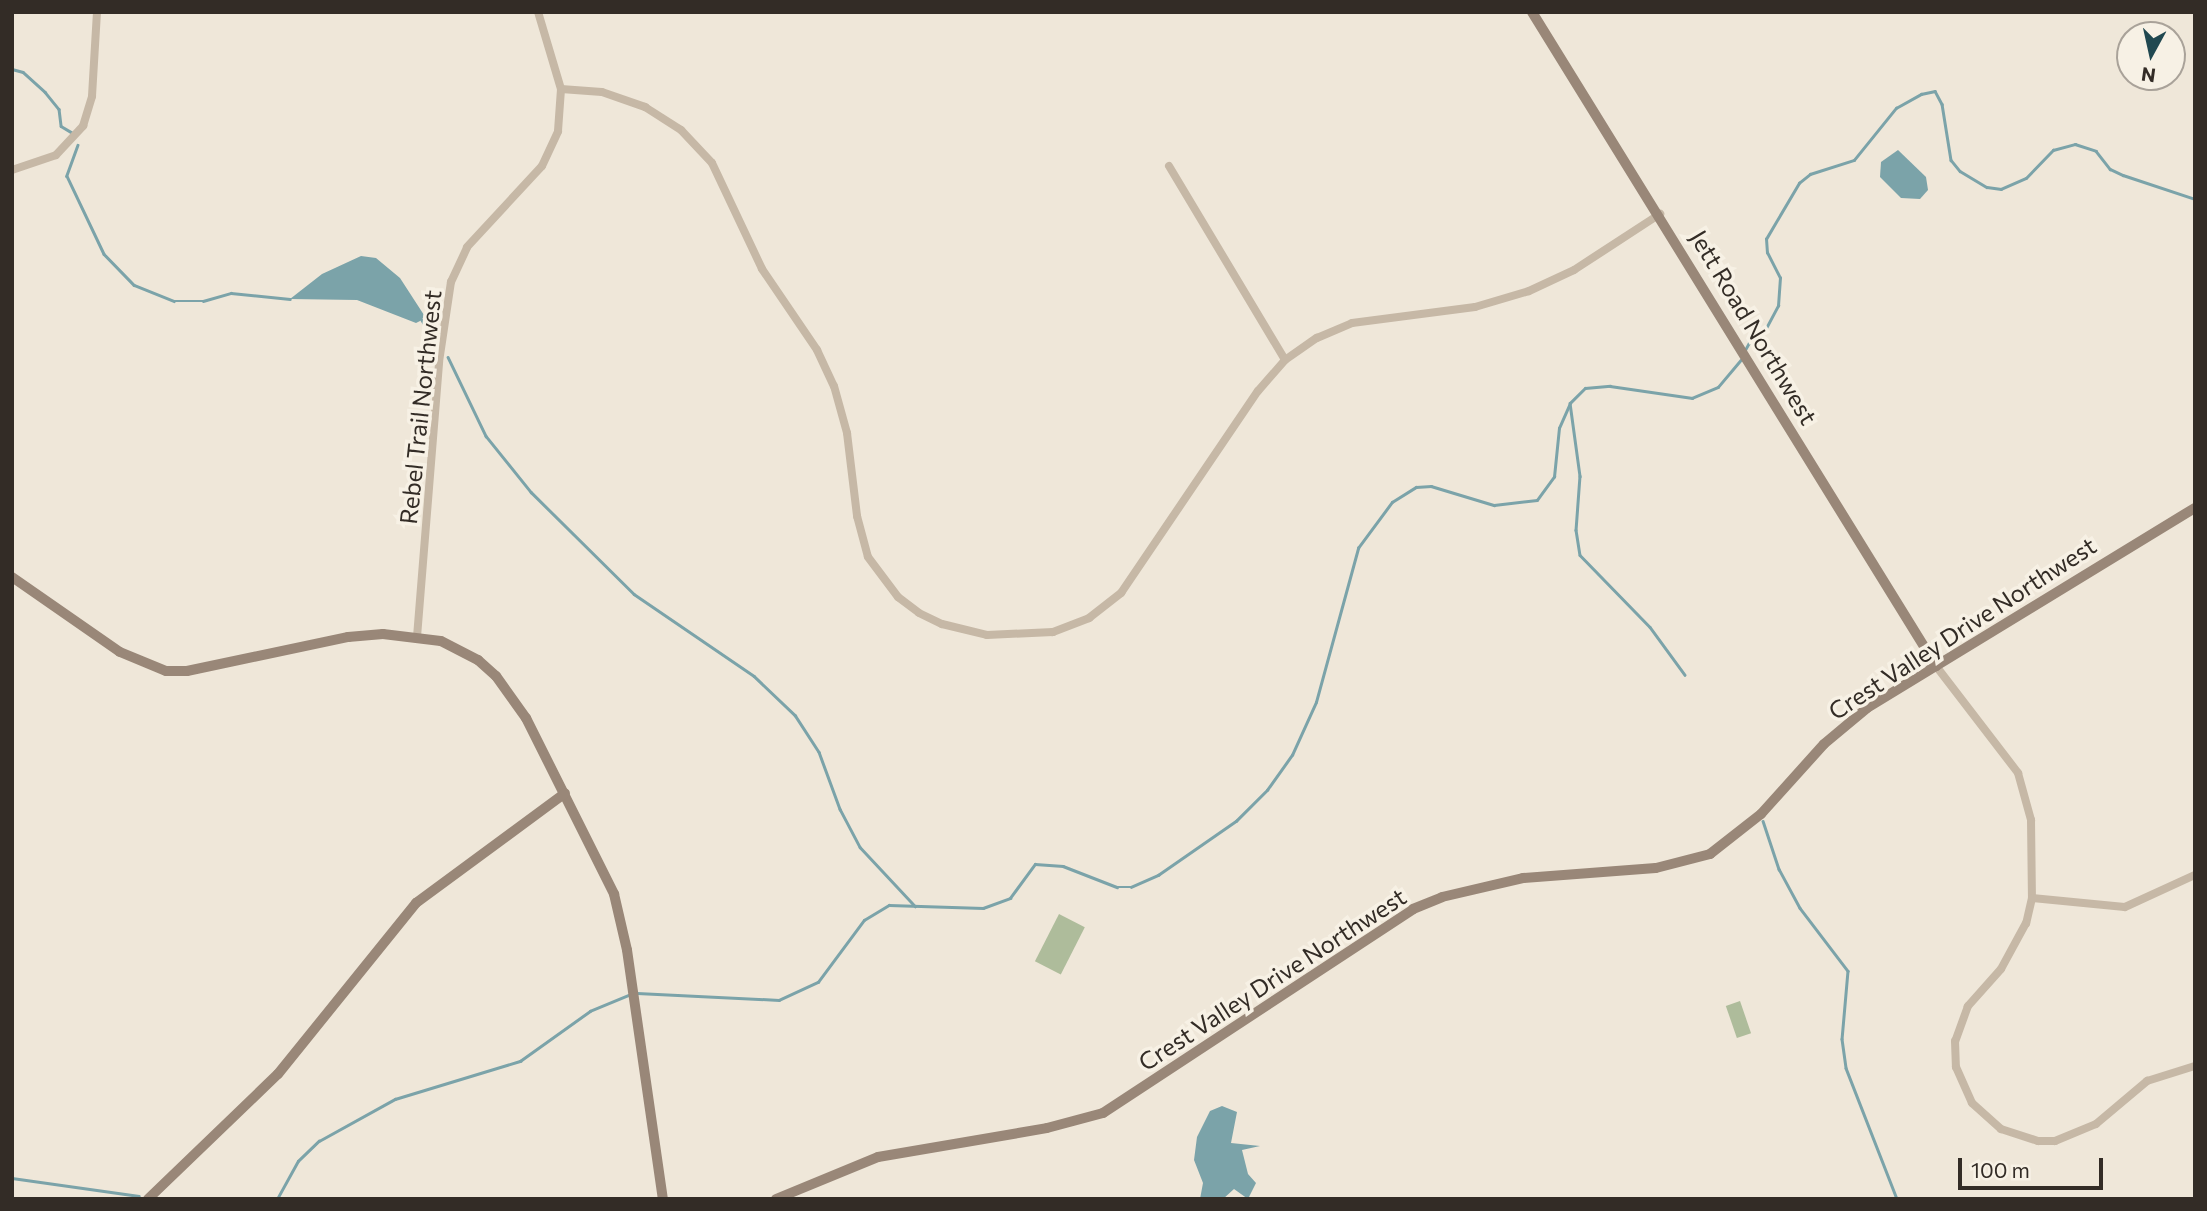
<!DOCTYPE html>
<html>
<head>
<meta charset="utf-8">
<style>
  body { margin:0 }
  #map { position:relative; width:2207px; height:1211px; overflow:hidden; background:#efe7d9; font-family:Commissioner,sans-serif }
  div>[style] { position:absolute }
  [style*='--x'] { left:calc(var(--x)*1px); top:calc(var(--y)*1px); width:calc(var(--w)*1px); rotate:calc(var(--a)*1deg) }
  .green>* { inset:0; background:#aebc9b; transform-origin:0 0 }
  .water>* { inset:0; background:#7ba3a9 }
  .stream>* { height:2.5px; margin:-1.25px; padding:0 1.25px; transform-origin:1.25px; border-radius:1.25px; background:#7ba3a9 }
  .street>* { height:8px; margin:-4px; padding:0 4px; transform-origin:4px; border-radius:4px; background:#c6b8a6 }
  .secondary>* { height:10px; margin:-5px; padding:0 5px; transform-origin:5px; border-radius:5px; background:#998778 }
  span { translate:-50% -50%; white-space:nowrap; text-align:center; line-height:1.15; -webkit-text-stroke:7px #f7f1e5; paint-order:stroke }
  .street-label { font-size:24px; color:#332c26 }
  .frame { position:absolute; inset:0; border:14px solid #332c26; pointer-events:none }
  .north { position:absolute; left:2116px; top:21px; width:70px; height:70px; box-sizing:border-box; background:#f7f1e5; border:2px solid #a9a299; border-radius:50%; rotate:188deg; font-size:19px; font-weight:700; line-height:28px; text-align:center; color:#332c26 }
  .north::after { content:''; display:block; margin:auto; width:24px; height:32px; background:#204850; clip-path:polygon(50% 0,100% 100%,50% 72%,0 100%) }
  .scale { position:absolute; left:1958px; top:1158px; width:145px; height:32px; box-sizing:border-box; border:4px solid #332c26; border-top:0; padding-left:9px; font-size:21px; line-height:24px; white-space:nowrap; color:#332c26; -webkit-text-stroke:5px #f7f1e5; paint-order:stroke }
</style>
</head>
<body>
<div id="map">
  <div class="green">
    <i style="left:1059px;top:914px;width:29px;height:53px;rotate:27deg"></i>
    <i style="left:1740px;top:1001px;width:34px;height:15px;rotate:71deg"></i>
  </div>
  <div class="water">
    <i style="clip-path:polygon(1898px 150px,1926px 177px,1928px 190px,1920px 199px,1901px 198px,1880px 177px,1881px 162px)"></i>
    <i style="clip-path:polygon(361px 256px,376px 258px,400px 278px,424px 315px,422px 320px,416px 323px,357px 300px,290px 299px,322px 274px)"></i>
    <i style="clip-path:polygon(1222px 1106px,1237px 1112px,1231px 1143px,1260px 1146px,1242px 1150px,1248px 1174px,1256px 1183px,1248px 1199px,1234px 1189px,1223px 1199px,1200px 1199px,1203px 1183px,1194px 1160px,1197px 1137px,1210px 1111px)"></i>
  </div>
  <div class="stream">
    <i style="--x:12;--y:69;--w:11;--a:15"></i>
    <i style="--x:23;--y:72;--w:30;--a:42"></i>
    <i style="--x:45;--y:92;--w:22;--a:51"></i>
    <i style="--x:59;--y:109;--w:17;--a:83"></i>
    <i style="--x:61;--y:126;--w:12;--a:31"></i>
    <i style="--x:78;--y:145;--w:33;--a:110"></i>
    <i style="--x:67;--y:176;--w:86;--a:64.6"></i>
    <i style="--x:104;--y:254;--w:43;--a:45.9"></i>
    <i style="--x:134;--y:285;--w:43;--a:21.8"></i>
    <i style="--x:174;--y:301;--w:29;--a:0"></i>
    <i style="--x:203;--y:301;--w:29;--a:-16"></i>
    <i style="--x:231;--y:293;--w:59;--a:5.8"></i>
    <i style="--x:422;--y:320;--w:21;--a:59"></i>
    <i style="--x:1745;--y:350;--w:13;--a:-61"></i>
    <i style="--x:1751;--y:339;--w:15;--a:-28"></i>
    <i style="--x:1764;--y:332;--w:30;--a:-62"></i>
    <i style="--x:1778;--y:306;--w:28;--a:-86"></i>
    <i style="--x:1780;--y:278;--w:28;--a:-117"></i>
    <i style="--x:1767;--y:253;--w:14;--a:-94"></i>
    <i style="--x:1766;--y:239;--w:65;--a:-59.5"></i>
    <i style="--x:1799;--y:183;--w:14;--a:-39"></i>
    <i style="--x:1810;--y:174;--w:46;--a:-17.7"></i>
    <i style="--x:1854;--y:160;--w:67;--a:-51.1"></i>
    <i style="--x:1896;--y:108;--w:29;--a:-29"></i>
    <i style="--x:1921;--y:94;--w:14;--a:-12"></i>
    <i style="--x:1935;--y:91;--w:15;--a:62"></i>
    <i style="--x:1942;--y:104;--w:57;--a:80.9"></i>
    <i style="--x:1951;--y:160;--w:14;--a:51"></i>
    <i style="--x:1960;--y:171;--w:31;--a:31"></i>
    <i style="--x:1987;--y:187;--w:14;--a:8"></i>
    <i style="--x:2001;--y:189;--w:27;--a:-24"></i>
    <i style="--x:2026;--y:178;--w:39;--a:-46"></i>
    <i style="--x:2053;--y:150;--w:23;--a:-15"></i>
    <i style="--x:2075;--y:144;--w:22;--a:18"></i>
    <i style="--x:2096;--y:151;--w:23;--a:52"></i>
    <i style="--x:2110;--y:169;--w:14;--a:25"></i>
    <i style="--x:2123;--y:175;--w:76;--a:18.4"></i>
    <i style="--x:448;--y:357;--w:88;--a:64.3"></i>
    <i style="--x:486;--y:436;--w:72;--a:51.2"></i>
    <i style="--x:531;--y:492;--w:145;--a:44.7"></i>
    <i style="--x:634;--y:594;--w:145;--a:34.3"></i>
    <i style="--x:754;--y:676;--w:57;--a:43.6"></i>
    <i style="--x:795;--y:715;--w:44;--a:57"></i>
    <i style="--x:819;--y:752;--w:61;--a:69.8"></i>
    <i style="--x:840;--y:809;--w:43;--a:62.2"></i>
    <i style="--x:860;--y:847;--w:81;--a:47"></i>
    <i style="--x:1570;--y:403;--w:74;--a:82.2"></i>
    <i style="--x:1580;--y:476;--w:54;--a:94.2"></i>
    <i style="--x:1576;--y:530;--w:25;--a:81"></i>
    <i style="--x:1580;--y:555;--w:100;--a:45.8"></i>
    <i style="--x:1650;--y:627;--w:59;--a:53.9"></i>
    <i style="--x:1763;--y:821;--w:51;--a:71.6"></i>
    <i style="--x:1779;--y:869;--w:44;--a:61.7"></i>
    <i style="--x:1800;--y:908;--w:79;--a:52.7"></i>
    <i style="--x:1848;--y:971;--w:68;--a:95"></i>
    <i style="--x:1842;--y:1039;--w:29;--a:82"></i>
    <i style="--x:1846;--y:1068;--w:141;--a:68.7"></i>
    <i style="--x:637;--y:993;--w:142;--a:2.8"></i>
    <i style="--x:779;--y:1000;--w:43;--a:-24.8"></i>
    <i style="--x:818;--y:982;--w:77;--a:-53.4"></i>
    <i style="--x:864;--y:920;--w:29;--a:-31"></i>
    <i style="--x:889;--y:905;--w:94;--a:1.8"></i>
    <i style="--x:983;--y:908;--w:29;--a:-20"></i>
    <i style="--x:1010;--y:898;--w:42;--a:-53.7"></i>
    <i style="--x:1035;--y:864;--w:28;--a:4"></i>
    <i style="--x:1063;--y:866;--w:58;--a:21.3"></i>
    <i style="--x:1117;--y:887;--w:14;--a:0"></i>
    <i style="--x:1131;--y:887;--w:30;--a:-24"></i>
    <i style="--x:1158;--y:875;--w:95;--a:-34.7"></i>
    <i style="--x:1236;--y:821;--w:44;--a:-45"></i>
    <i style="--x:1267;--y:790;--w:43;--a:-54.5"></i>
    <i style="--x:1292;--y:755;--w:58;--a:-65.6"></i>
    <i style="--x:1316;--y:702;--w:160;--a:-74.7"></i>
    <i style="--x:1358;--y:548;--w:57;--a:-53.5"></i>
    <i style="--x:1392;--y:502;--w:28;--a:-32"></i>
    <i style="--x:1416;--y:487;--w:15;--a:-4"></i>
    <i style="--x:1431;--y:486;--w:66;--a:16.8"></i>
    <i style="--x:1494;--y:505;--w:43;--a:-6.6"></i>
    <i style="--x:1537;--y:500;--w:29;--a:-54"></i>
    <i style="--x:1554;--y:477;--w:49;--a:-84.2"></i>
    <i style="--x:1559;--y:428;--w:27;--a:-66"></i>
    <i style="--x:1570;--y:403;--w:21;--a:-45"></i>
    <i style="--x:1585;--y:388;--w:25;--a:-5"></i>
    <i style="--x:1610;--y:386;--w:83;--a:8.3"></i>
    <i style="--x:1692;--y:398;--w:28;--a:-23"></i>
    <i style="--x:1718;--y:387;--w:35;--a:-50"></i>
    <i style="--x:12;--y:1178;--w:128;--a:8.1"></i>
    <i style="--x:177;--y:1199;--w:58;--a:0"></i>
    <i style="--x:277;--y:1199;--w:43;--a:-61.1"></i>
    <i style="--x:298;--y:1161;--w:29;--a:-44"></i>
    <i style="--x:319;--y:1141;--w:87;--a:-28.9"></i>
    <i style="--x:395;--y:1099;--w:131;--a:-16.9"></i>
    <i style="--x:520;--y:1061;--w:86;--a:-35.5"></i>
    <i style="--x:590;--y:1011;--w:44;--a:-22.5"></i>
  </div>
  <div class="street">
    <i style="--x:561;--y:89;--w:41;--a:4.2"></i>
    <i style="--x:602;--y:92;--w:46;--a:19.2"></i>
    <i style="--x:645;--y:107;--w:43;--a:32.6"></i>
    <i style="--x:681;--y:130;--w:45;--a:46.8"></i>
    <i style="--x:712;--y:163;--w:117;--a:64.7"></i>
    <i style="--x:762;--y:269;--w:98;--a:55.8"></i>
    <i style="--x:817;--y:350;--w:40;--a:65"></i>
    <i style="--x:834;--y:386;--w:49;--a:74.5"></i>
    <i style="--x:847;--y:433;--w:84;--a:83.1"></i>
    <i style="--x:857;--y:516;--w:42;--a:75"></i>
    <i style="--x:868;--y:557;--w:50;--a:53.1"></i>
    <i style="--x:898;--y:597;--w:26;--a:37"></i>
    <i style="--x:919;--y:613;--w:25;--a:26"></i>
    <i style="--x:942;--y:624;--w:46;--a:13.7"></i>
    <i style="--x:987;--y:635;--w:66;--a:-2.6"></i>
    <i style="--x:1053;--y:632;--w:39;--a:-21"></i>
    <i style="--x:1089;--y:618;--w:41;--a:-38"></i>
    <i style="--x:1121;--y:593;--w:244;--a:-55.9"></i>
    <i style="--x:1258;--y:391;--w:41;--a:-48.9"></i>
    <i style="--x:1285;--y:360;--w:39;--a:-35"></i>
    <i style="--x:1317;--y:338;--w:38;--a:-23"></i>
    <i style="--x:1352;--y:323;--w:124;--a:-7.4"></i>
    <i style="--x:1475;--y:307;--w:56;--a:-16.5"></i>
    <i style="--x:1529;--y:291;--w:50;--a:-25"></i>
    <i style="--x:1574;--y:270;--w:103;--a:-33.1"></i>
    <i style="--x:1169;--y:166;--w:226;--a:59.1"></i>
    <i style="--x:12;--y:170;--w:46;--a:-18.8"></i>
    <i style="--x:56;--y:155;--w:40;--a:-47"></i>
    <i style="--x:83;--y:126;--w:31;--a:-73"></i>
    <i style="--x:92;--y:96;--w:84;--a:-86.6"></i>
    <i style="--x:417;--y:637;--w:276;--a:-85.4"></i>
    <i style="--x:439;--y:362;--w:81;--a:-81.5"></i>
    <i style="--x:451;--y:282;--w:38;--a:-65"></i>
    <i style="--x:467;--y:247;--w:110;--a:-47.2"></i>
    <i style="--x:542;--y:166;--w:38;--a:-65"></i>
    <i style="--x:558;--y:131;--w:42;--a:-85.9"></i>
    <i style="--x:561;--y:89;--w:80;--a:-106.6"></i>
    <i style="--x:1936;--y:666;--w:135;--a:52.5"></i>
    <i style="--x:2018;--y:773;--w:49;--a:74.5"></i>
    <i style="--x:2031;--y:820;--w:78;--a:89.3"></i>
    <i style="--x:2032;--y:898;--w:26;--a:103"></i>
    <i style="--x:2026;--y:923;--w:52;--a:118.5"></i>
    <i style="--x:2001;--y:969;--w:50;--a:131.7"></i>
    <i style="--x:1968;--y:1006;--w:37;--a:110"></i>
    <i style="--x:1955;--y:1041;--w:26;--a:88"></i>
    <i style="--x:1956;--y:1067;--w:39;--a:66"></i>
    <i style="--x:1972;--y:1103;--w:39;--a:42"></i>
    <i style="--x:2001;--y:1129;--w:39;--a:18"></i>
    <i style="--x:2038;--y:1141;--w:17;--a:0"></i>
    <i style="--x:2055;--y:1141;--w:44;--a:-22.5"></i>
    <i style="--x:2096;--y:1124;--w:67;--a:-40.1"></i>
    <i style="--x:2147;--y:1081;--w:50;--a:-17.4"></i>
    <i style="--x:2032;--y:898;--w:93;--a:5.5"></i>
    <i style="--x:2125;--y:907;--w:77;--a:-24.6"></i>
  </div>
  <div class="secondary">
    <i style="--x:1532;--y:12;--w:769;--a:58.29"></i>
    <i style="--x:12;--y:577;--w:131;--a:34.8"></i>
    <i style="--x:120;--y:652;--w:50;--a:22.4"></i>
    <i style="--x:166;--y:671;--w:21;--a:0"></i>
    <i style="--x:187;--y:671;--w:165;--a:-11.9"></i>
    <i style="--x:348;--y:637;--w:35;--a:-5"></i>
    <i style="--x:383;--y:634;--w:58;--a:6.9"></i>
    <i style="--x:441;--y:641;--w:42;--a:27.2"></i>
    <i style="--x:478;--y:660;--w:24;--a:42"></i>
    <i style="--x:496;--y:676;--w:52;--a:54.5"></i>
    <i style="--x:526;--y:718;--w:197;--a:63.4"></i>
    <i style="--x:614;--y:894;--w:57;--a:76.9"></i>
    <i style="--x:627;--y:950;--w:252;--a:81.8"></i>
    <i style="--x:148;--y:1199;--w:180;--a:-43.9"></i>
    <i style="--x:278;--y:1074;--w:220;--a:-51.1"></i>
    <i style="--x:416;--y:903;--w:185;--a:-36.4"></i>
    <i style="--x:776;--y:1199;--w:110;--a:-22.4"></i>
    <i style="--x:878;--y:1157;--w:171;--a:-9.7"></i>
    <i style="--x:1047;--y:1128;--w:58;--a:-15"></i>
    <i style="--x:1103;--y:1113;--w:371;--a:-33.3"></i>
    <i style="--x:1413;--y:909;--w:31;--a:-22"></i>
    <i style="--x:1442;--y:897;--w:83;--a:-13.2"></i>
    <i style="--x:1523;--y:878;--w:133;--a:-4.3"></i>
    <i style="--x:1656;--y:868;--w:56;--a:-14.5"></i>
    <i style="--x:1710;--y:854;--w:65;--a:-38.1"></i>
    <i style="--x:1761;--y:814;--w:94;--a:-48"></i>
    <i style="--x:1824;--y:744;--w:56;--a:-39.9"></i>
    <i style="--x:1867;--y:708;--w:384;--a:-31.4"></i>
  </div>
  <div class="street-label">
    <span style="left:1754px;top:327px;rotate:59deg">Jett Road Northwest</span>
    <span style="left:420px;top:407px;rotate:-84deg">Rebel Trail Northwest</span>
    <span style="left:1962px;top:628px;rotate:-33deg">Crest Valley Drive Northwest</span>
    <span style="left:1272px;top:979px;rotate:-33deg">Crest Valley Drive Northwest</span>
  </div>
  <div class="frame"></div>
  <div class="north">N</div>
  <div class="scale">100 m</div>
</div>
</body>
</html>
